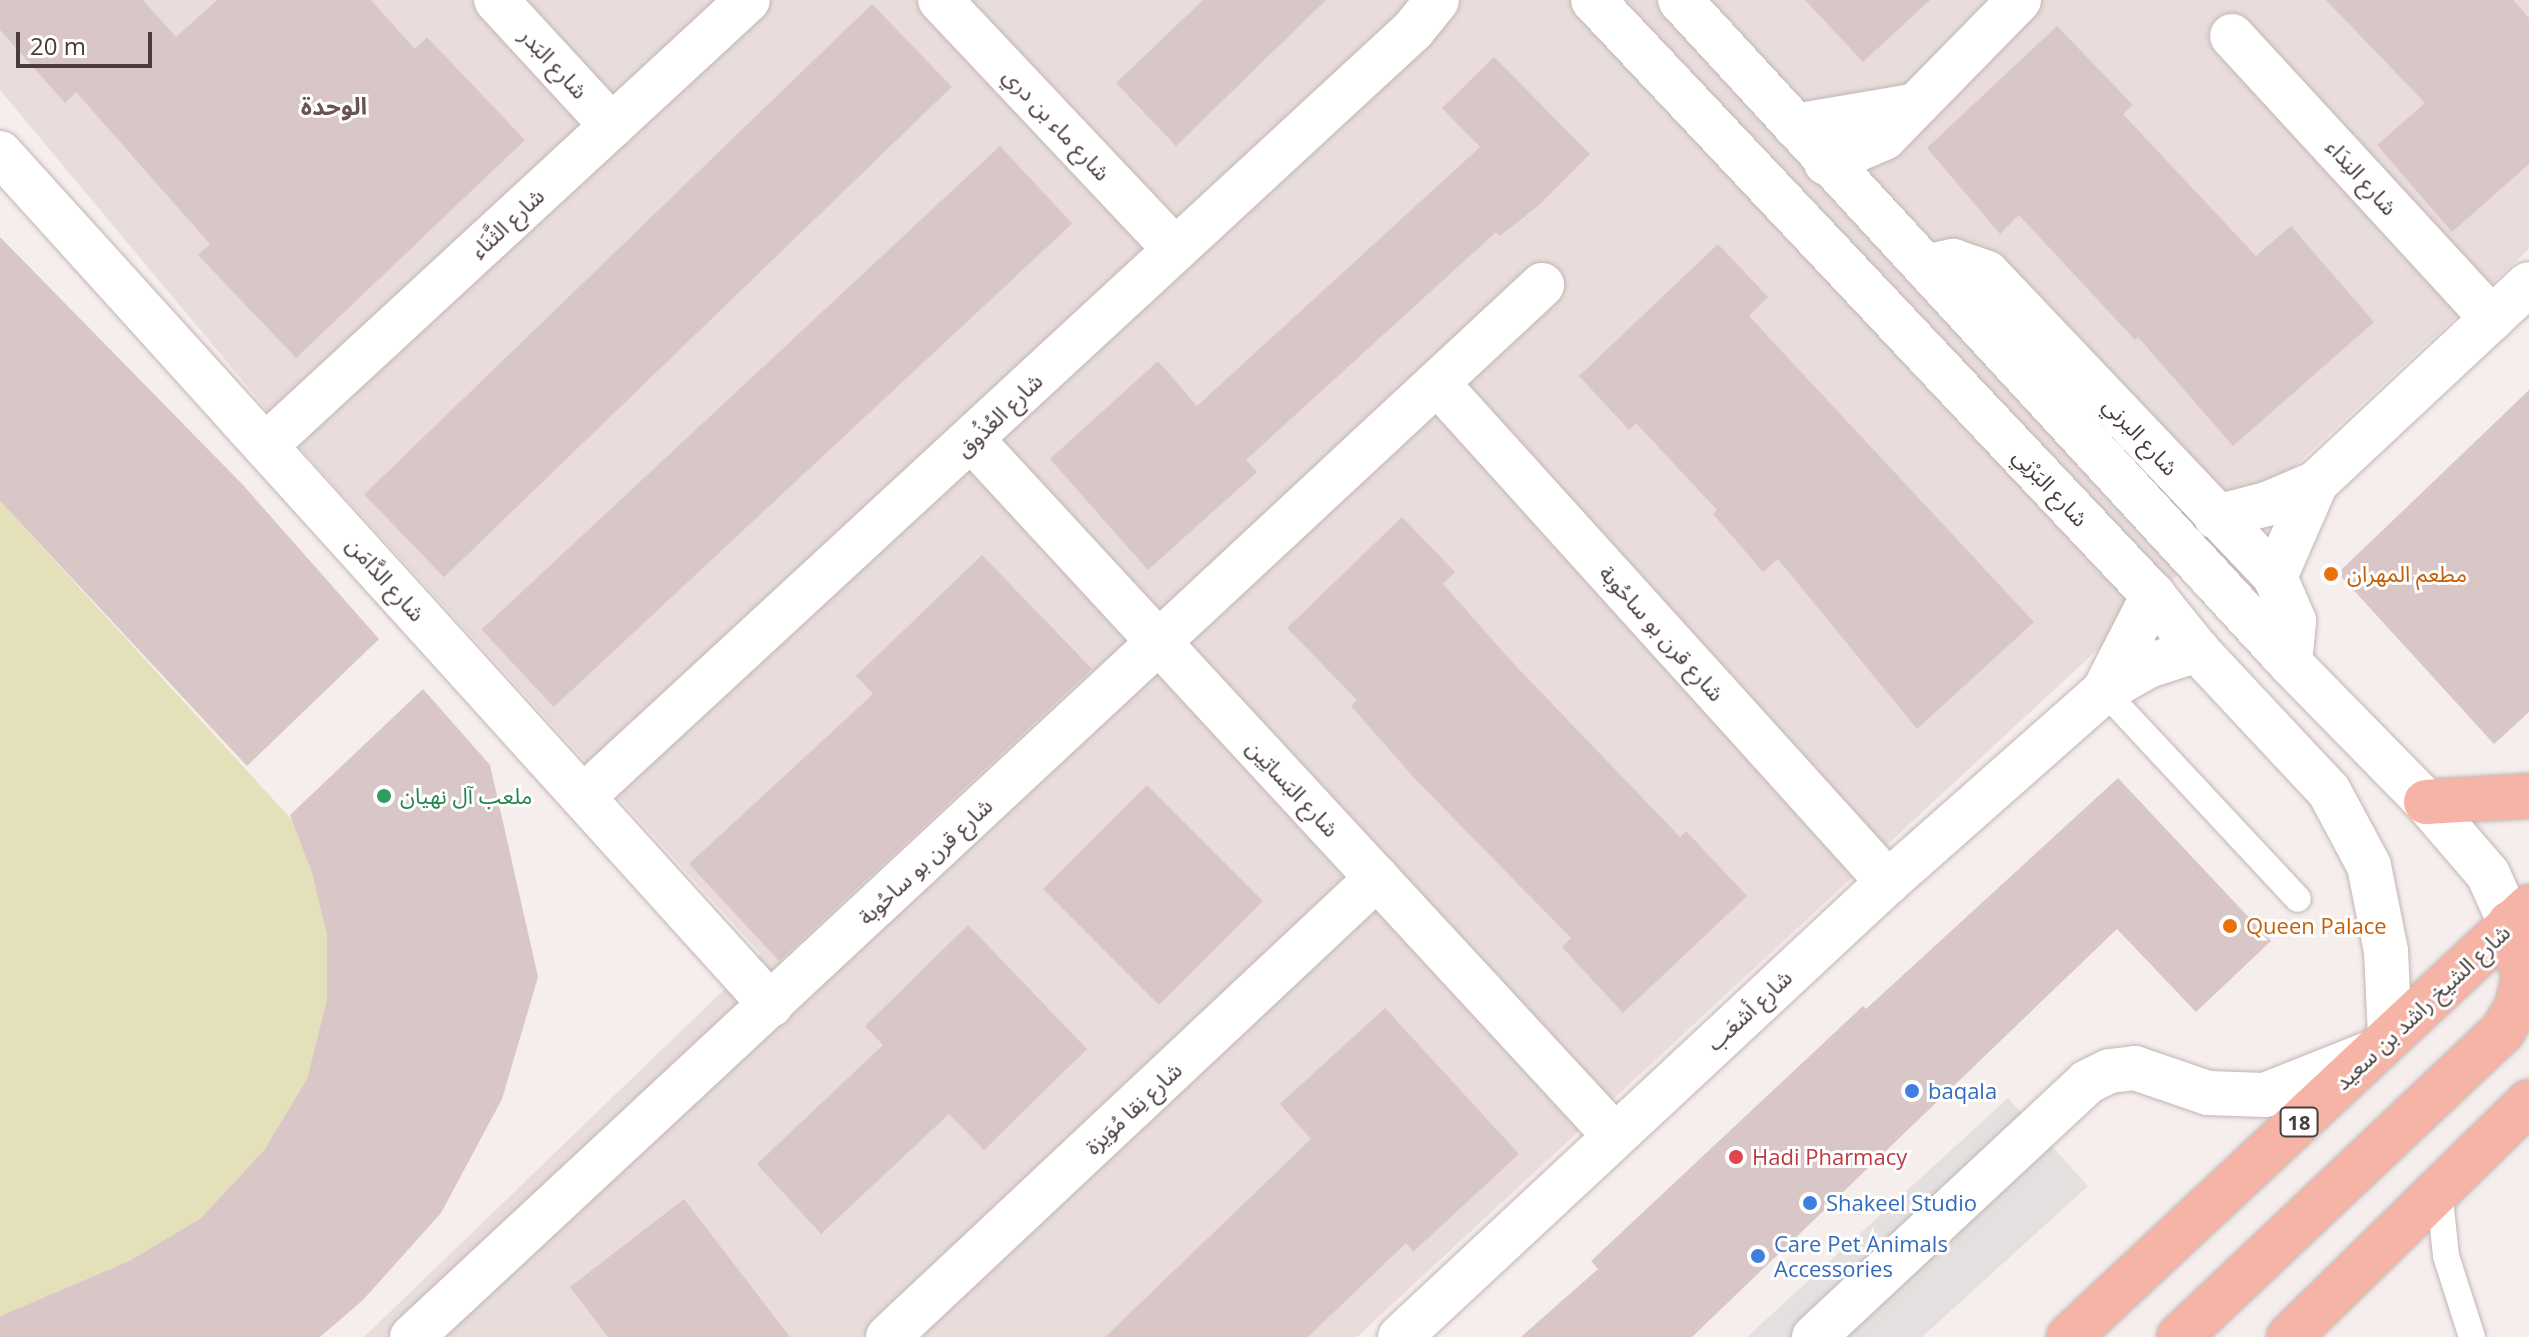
<!DOCTYPE html>
<html>
<head>
<meta charset="utf-8">
<style>
  body { margin:0 }
  #map { position:relative; width:2529px; height:1337px; overflow:hidden; background:#f5eeed; font-family:"Open Sans","Noto Sans Arabic",sans-serif }
  div>[style] { position:absolute }
  [style*='--x'] { left:calc(var(--x)*1px); top:calc(var(--y)*1px); width:calc(var(--w)*1px); rotate:calc(var(--a)*1deg) }
  .residential>* { inset:0; background:#e8dddb }
  .green>* { inset:0; background:#e4e1ba }
  .parking>* { inset:0; background:#e4e0e0 }
  .building>* { inset:0; background:#d8c7c6; transform-origin:0 0 }
  .roads { filter:drop-shadow(0 0 2px #c3b5b3) drop-shadow(0 0 2px #c3b5b3) }
  .service>* { height:26px; margin:-13px; padding:0 13px; transform-origin:13px; border-radius:13px; background:#fff }
  .minor>* { height:44px; margin:-22px; padding:0 22px; transform-origin:22px; border-radius:22px; background:#fff }
  .tertiary>* { height:44px; margin:-22px; padding:0 22px; transform-origin:22px; border-radius:22px; background:#fff }
  .primary>* { height:44px; margin:-22px; padding:0 22px; transform-origin:22px; border-radius:22px; background:#f5b4a6 }
  .dots>* { width:22px; height:22px; translate:-50% -50%; box-sizing:border-box; border:4px solid #fff; border-radius:50% }
  span { translate:-50% -50%; white-space:nowrap; text-align:center; line-height:1.15; -webkit-text-stroke:6px #fff; paint-order:stroke }
  .shield-label span { padding:2px 6px; background:#fff; border:2px solid; border-radius:6px; -webkit-text-stroke-width:0 }
  .shield-label { font-size:20px; color:#493c3b; font-weight:700 }
  .street-label { font-size:22px; color:#493c3b }
  .food-label { font-size:22px; color:#c56008 }
  .left { translate:0 -50%; text-align:left }
  .leisure-label { font-size:22px; color:#27864d }
  .shop-label { font-size:22px; color:#366cbe }
  .health-label { font-size:22px; color:#be3a42 }
  .neighbourhood-label { font-size:24px; color:#6a5453; font-weight:700 }
  .scale { position:absolute; left:16px; top:32px; width:136px; height:36px; box-sizing:border-box; border:4px solid #493c3b; border-top:0; padding-left:10px; font-size:24px; line-height:28px; white-space:nowrap; color:#493c3b; -webkit-text-stroke:6px #fff; paint-order:stroke }
</style>
</head>
<body>
<div id="map">
  <div class="residential">
    <i style="clip-path:polygon(0 0,2529px 0,2529px 249px,1357px 1337px,364px 1337px,761px 954px,282px 428px,0 90px)"></i>
  </div>
  <div class="green">
    <i style="clip-path:polygon(0 501px,293px 821px,312px 873px,327px 936px,327px 999px,307px 1079px,264px 1150px,201px 1218px,129px 1261px,0 1316px)"></i>
  </div>
  <div class="parking">
    <i style="clip-path:polygon(2008px 1098px,2088px 1186px,1922px 1337px,1747px 1337px)"></i>
  </div>
  <div class="building">
    <i style="clip-path:polygon(0 0,143px 0,176px 37px,217px 0,371px 0,415px 49px,427px 37px,525px 140px,296px 358px,198px 255px,210px 244px,76px 92px,65px 103px,0 30px)"></i>
    <i style="clip-path:polygon(1203px 0,1326px 0,1176px 146px,1116px 83px)"></i>
    <i style="clip-path:polygon(1805px 0,1930px 0,1863px 62px)"></i>
    <i style="clip-path:polygon(2326px 0,2513px 0,2529px 18px,2529px 164px,2452px 232px,2377px 145px,2425px 103px)"></i>
    <i style="left:872px;top:4px;width:115px;height:706px;rotate:46deg"></i>
    <i style="clip-path:polygon(2057px 26px,2133px 105px,2123px 114px,2256px 256px,2291px 226px,2374px 322px,2233px 446px,2138px 337px,2135px 340px,2019px 215px,2000px 234px,1927px 148px)"></i>
    <i style="clip-path:polygon(1494px 57px,1590px 154px,1538px 206px,1500px 236px,1496px 232px,1246px 460px,1257px 472px,1148px 570px,1050px 459px,1158px 361px,1197px 406px,1480px 147px,1442px 108px)"></i>
    <i style="left:1000px;top:146px;width:106px;height:709px;rotate:47deg"></i>
    <i style="clip-path:polygon(0 237px,243px 485px,379px 639px,247px 766px,0 501px)"></i>
    <i style="clip-path:polygon(1718px 244px,1768px 297px,1749px 316px,2034px 622px,1917px 729px,1778px 559px,1763px 572px,1713px 514px,1717px 510px,1636px 423px,1629px 430px,1579px 376px)"></i>
    <i style="clip-path:polygon(2529px 390px,2529px 712px,2494px 744px,2338px 573px)"></i>
    <i style="clip-path:polygon(1402px 517px,1455px 572px,1443px 584px,1512px 662px,1680px 837px,1686px 831px,1747px 896px,1623px 1013px,1562px 947px,1571px 938px,1415px 779px,1351px 706px,1357px 700px,1287px 628px)"></i>
    <i style="clip-path:polygon(982px 555px,1092px 669px,779px 961px,689px 864px,873px 694px,856px 676px)"></i>
    <i style="clip-path:polygon(423px 689px,490px 765px,538px 977px,502px 1099px,441px 1213px,363px 1300px,320px 1337px,0 1337px,0 1316px,129px 1261px,201px 1218px,264px 1150px,307px 1079px,327px 999px,327px 936px,312px 873px,290px 815px)"></i>
    <i style="clip-path:polygon(2118px 778px,2271px 941px,2196px 1012px,2117px 929px,1692px 1337px,1521px 1337px,1598px 1269px,1591px 1261px,1863px 1006px,1866px 1009px)"></i>
    <i style="left:1147px;top:785px;width:164px;height:147px;rotate:45deg"></i>
    <i style="clip-path:polygon(968px 925px,1087px 1049px,984px 1150px,949px 1114px,821px 1234px,757px 1164px,883px 1045px,865px 1026px)"></i>
    <i style="clip-path:polygon(1385px 1008px,1519px 1154px,1413px 1252px,1406px 1243px,1308px 1337px,1105px 1337px,1311px 1139px,1280px 1104px)"></i>
    <i style="clip-path:polygon(684px 1199px,790px 1337px,608px 1337px,570px 1287px)"></i>
  </div>
  <div class="roads">
    <div class="service">
      <i style="--x:2104;--y:691;--w:284;--a:47"></i>
      <i style="--x:2439;--y:1190;--w:66;--a:83.9"></i>
      <i style="--x:2446;--y:1256;--w:85;--a:72.2"></i>
    </div>
    <div class="minor">
      <i style="--x:496;--y:0;--w:171;--a:47.4"></i>
      <i style="--x:940;--y:0;--w:340;--a:46.7"></i>
      <i style="--x:2232;--y:36;--w:384;--a:47.4"></i>
      <i style="--x:1795;--y:126;--w:119;--a:-9.7"></i>
      <i style="--x:0;--y:153;--w:1149;--a:47.86"></i>
      <i style="--x:1826;--y:163;--w:63;--a:-23.3"></i>
      <i style="--x:1884;--y:138;--w:193;--a:-45.6"></i>
      <i style="--x:1929;--y:266;--w:25;--a:-12"></i>
      <i style="--x:1953;--y:261;--w:36;--a:19"></i>
      <i style="--x:1987;--y:273;--w:419;--a:46.5"></i>
      <i style="--x:2275;--y:577;--w:48;--a:66.6"></i>
      <i style="--x:2294;--y:621;--w:42;--a:95.4"></i>
      <i style="--x:1437;--y:383;--w:673;--a:47.89"></i>
      <i style="--x:973;--y:441;--w:945;--a:47.27"></i>
      <i style="--x:265;--y:446;--w:657;--a:-42.72"></i>
      <i style="--x:2216;--y:517;--w:53;--a:-14.3"></i>
      <i style="--x:2267;--y:504;--w:53;--a:-23.2"></i>
      <i style="--x:2316;--y:483;--w:291;--a:-43.1"></i>
      <i style="--x:2275;--y:577;--w:103;--a:-66.4"></i>
      <i style="--x:2105;--y:689;--w:106;--a:-62.9"></i>
      <i style="--x:583;--y:797;--w:1130;--a:-42.74"></i>
      <i style="--x:1413;--y:30;--w:38;--a:-51"></i>
      <i style="--x:412;--y:1337;--w:1544;--a:-42.95"></i>
      <i style="--x:888;--y:1337;--w:671;--a:-43.19"></i>
      <i style="--x:1400;--y:1337;--w:667;--a:-43"></i>
      <i style="--x:1888;--y:882;--w:288;--a:-41.5"></i>
      <i style="--x:2104;--y:691;--w:51;--a:-29.6"></i>
      <i style="--x:2148;--y:666;--w:52;--a:-18.1"></i>
      <i style="--x:1814;--y:1337;--w:374;--a:-43"></i>
      <i style="--x:2087;--y:1082;--w:25;--a:-26"></i>
      <i style="--x:2110;--y:1071;--w:25;--a:-7"></i>
      <i style="--x:2135;--y:1068;--w:77;--a:18.9"></i>
      <i style="--x:2208;--y:1093;--w:57;--a:2"></i>
      <i style="--x:2265;--y:1095;--w:111;--a:-21.7"></i>
    </div>
    <div class="tertiary">
      <i style="--x:1593;--y:0;--w:817;--a:46.74"></i>
      <i style="--x:2153;--y:595;--w:70;--a:51.3"></i>
      <i style="--x:2197;--y:650;--w:193;--a:46.9"></i>
      <i style="--x:2329;--y:791;--w:85;--a:61.9"></i>
      <i style="--x:2369;--y:866;--w:87;--a:78.7"></i>
      <i style="--x:2386;--y:951;--w:84;--a:87.3"></i>
      <i style="--x:1680;--y:0;--w:901;--a:47.38"></i>
      <i style="--x:2290;--y:663;--w:194;--a:45.6"></i>
      <i style="--x:2426;--y:802;--w:95;--a:49.3"></i>
      <i style="--x:2488;--y:874;--w:54;--a:65.8"></i>
    </div>
    <div class="primary">
      <i style="--x:2426;--y:802;--w:103;--a:-3.3"></i>
      <i style="--x:2069;--y:1337;--w:630;--a:-43.07"></i>
      <i style="--x:2179;--y:1337;--w:444;--a:-43.4"></i>
      <i style="--x:2502;--y:1032;--w:29;--a:-59"></i>
      <i style="--x:2517;--y:1007;--w:30;--a:-76"></i>
      <i style="--x:2524;--y:978;--w:57;--a:-104.3"></i>
      <i style="--x:2289;--y:1337;--w:336;--a:-44.4"></i>
    </div>
  </div>
  <div class="dots">
    <i style="left:2331px;top:574px;background:#e8710a"></i>
    <i style="left:384px;top:796px;background:#2e9e5b"></i>
    <i style="left:2230px;top:926px;background:#e8710a"></i>
    <i style="left:1912px;top:1091px;background:#3f7fe0"></i>
    <i style="left:1736px;top:1157px;background:#e0444e"></i>
    <i style="left:1810px;top:1203px;background:#3f7fe0"></i>
    <i style="left:1758px;top:1256px;background:#3f7fe0"></i>
  </div>
  <div class="shield-label">
    <span style="left:2299px;top:1122px">18</span>
  </div>
  <div class="street-label">
    <span style="left:554px;top:63px;rotate:47deg">شارع البَدر</span>
    <span style="left:1057px;top:124px;rotate:47deg">شارع ماء بن دري</span>
    <span style="left:2362px;top:177px;rotate:48deg">شارع النِدَاء</span>
    <span style="left:507px;top:223px;rotate:-43deg">شارع الثَّنَاء</span>
    <span style="left:999px;top:415px;rotate:-44deg">شارع العُذُوق</span>
    <span style="left:2141px;top:436px;rotate:47deg">شارع البرني</span>
    <span style="left:2051px;top:487px;rotate:47deg">شارع البَرْنِي</span>
    <span style="left:386px;top:579px;rotate:48deg">شارع الدَّامَن</span>
    <span style="left:1662px;top:633px;rotate:48deg">شارع قرن بو ساحُوبة</span>
    <span style="left:1293px;top:788px;rotate:47deg">شارع البَساتِين</span>
    <span style="left:925px;top:861px;rotate:-43deg">شارع قرن بو ساحُوبة</span>
    <span style="left:2422px;top:1007px;rotate:-43deg">شارع الشيخ راشد بن سعيد</span>
    <span style="left:1749px;top:1010px;rotate:-43deg">شارع أشعَب</span>
    <span style="left:1133px;top:1108px;rotate:-43deg">شارع نِقا مُوَيزة</span>
  </div>
  <div class="food-label">
    <span class="left" style="left:2347px;top:574px">مطعم المهران</span>
    <span class="left" style="left:2246px;top:926px">Queen Palace</span>
  </div>
  <div class="leisure-label">
    <span class="left" style="left:400px;top:796px">ملعب آل نهيان</span>
  </div>
  <div class="shop-label">
    <span class="left" style="left:1928px;top:1091px">baqala</span>
    <span class="left" style="left:1826px;top:1203px">Shakeel Studio</span>
    <span class="left" style="left:1774px;top:1256px">Care Pet Animals<br>Accessories</span>
  </div>
  <div class="health-label">
    <span class="left" style="left:1752px;top:1157px">Hadi Pharmacy</span>
  </div>
  <div class="neighbourhood-label">
    <span style="left:334px;top:106px">الوحدة</span>
  </div>
  <div class="scale">20 m</div>
</div>
</body>
</html>
